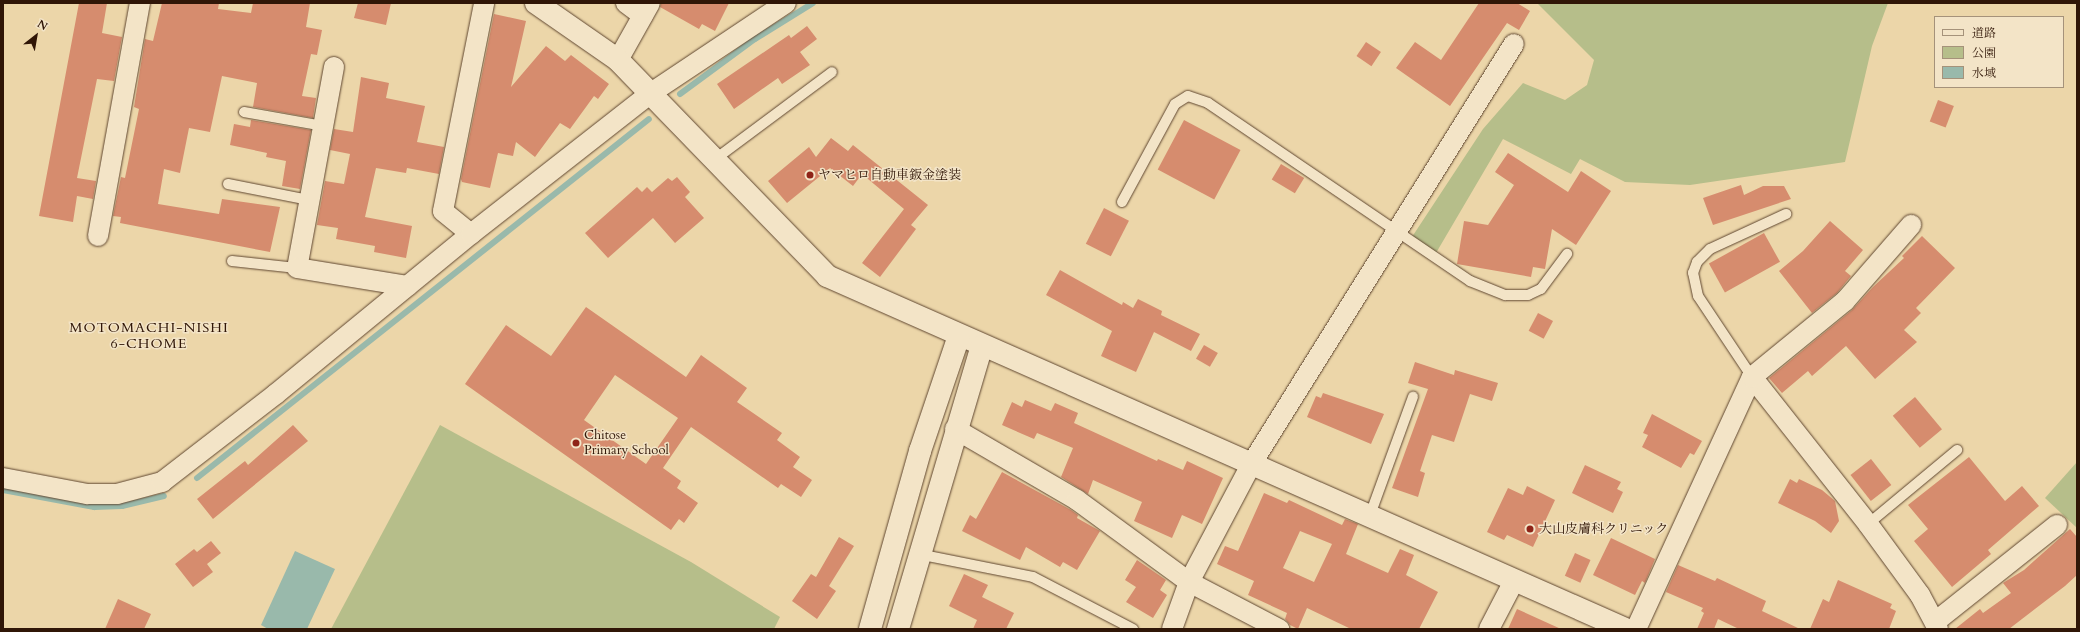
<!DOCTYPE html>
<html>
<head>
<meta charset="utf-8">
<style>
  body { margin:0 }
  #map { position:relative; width:2080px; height:632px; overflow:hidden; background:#ecd6a9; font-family:Cardo,"Noto Serif JP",serif }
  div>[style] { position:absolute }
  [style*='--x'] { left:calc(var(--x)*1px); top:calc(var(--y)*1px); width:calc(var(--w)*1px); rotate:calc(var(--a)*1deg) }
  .green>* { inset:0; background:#b6be8a }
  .water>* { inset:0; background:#99b9ab }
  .stream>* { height:6px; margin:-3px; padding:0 3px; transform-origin:3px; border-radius:3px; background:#99b9ab }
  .building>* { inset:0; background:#d68c6e; transform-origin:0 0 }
  .roads { filter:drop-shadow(0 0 1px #5f4630) drop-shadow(0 0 1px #5f4630) }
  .lane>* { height:10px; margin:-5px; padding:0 5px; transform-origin:5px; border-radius:5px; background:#f3e4c7 }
  .street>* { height:20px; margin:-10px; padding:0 10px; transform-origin:10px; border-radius:10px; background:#f3e4c7 }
  .secondary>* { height:22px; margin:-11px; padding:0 11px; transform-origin:11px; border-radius:11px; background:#f3e4c7 }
  .dots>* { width:11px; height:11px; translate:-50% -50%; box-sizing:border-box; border:2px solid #f3e4c7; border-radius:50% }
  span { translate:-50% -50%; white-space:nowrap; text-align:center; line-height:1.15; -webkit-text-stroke:3px #f3e4c7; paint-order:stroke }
  .poi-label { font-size:13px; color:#301607 }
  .left { translate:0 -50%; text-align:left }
  .neighbourhood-label { font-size:14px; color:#301607; letter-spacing:1px }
  .frame { position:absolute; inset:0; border:4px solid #301607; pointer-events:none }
  .legend { position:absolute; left:1934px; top:16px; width:130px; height:72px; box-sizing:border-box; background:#f3e4c7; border:1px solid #a5927a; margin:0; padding:5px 7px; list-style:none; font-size:12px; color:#301607 }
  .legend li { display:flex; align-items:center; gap:8px; height:20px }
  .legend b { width:20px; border:1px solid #a5927a }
  .north { position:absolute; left:16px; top:16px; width:40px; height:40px; -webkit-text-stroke:3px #f3e4c7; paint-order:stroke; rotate:31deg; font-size:11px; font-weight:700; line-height:16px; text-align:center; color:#301607 }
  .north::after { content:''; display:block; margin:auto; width:14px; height:18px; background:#301607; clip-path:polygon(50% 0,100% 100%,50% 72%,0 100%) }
</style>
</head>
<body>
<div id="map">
  <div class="green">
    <i style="clip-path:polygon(1537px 3px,1888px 3px,1872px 46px,1845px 162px,1690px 185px,1625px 182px,1580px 159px,1571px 174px,1503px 139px,1436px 253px,1410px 240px,1483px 129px,1523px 83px,1565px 100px,1587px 85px,1594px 60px)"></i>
    <i style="clip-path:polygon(440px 425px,691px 562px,780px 617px,774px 629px,331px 629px)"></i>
    <i style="clip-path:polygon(2077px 462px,2077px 528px,2045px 498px)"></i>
  </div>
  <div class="water">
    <i style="clip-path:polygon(295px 551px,335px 569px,307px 629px,268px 629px,261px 625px)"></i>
  </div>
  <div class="stream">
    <i style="--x:680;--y:94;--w:93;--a:-36.3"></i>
    <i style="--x:755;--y:39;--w:68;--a:-31.8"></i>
    <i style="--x:197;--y:478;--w:577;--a:-38.46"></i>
    <i style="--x:3;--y:490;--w:93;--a:10.6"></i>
    <i style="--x:94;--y:507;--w:28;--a:-2"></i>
    <i style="--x:122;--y:506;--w:43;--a:-13.4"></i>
  </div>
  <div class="building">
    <i style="clip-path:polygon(79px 3px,107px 3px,102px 33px,122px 37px,114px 81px,97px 79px,77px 178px,96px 181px,93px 199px,77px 196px,73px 222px,39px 216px)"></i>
    <i style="clip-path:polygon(162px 3px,219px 3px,218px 9px,251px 13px,253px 3px,310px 3px,306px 27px,322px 30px,317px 55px,311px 54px,302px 96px,316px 98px,313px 118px,253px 107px,257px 83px,222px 76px,210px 132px,189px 128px,180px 173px,164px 169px,158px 204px,219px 214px,222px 199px,280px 207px,270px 252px,120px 223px,121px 217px,113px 216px,121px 177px,125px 178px,139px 109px,134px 107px,145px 39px,153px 41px)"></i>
    <i style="clip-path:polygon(358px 3px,391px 3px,386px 25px,354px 18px)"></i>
    <i style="clip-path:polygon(661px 3px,729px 3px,715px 31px,702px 24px,699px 29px,660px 7px)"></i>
    <i style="clip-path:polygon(1479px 3px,1517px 3px,1530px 11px,1519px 30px,1507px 23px,1450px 106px,1396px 68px,1415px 42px,1441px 60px)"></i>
    <i style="clip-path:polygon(494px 14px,526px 21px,511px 87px,546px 46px,565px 61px,571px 55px,609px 84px,598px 99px,594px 96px,570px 129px,560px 123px,535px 157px,516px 142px,513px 156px,498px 153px,490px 188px,462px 182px,461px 179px)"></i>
    <i style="clip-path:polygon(807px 26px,817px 39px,800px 52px,810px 65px,782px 84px,778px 78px,734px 109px,717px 84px,789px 35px,791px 38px)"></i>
    <i style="left:1366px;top:42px;width:18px;height:17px;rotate:34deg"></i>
    <i style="clip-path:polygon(361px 77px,389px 83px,386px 98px,425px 106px,417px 142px,444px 147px,439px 174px,407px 168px,406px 173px,376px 168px,365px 217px,412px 226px,406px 258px,374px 252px,375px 246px,336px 239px,338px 228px,317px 225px,325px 181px,344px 184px,350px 154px,330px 150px,334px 129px,353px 132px)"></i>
    <i style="left:1938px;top:100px;width:17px;height:23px;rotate:21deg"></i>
    <i style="clip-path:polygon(251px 120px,311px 130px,300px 189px,282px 186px,286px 161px,266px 157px,267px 153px,230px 145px,234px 124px,250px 127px)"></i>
    <i style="left:1184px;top:120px;width:64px;height:56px;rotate:28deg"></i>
    <i style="clip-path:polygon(831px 138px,848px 151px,853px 145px,928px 205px,911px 225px,916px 229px,880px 277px,862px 263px,904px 209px,862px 174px,853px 186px,830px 168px,787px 203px,768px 181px,809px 147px,816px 157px)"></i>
    <i style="clip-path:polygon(1508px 153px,1568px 192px,1581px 171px,1611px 191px,1576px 245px,1552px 229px,1545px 269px,1533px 267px,1531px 277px,1457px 264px,1464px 221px,1488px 225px,1514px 185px,1495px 172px)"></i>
    <i style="left:1281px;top:164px;width:27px;height:18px;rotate:31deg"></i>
    <i style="clip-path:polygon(677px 177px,690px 192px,685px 197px,704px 218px,675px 243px,653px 218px,608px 258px,585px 233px,637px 187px,642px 192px,647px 187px,652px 192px,668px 178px,672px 181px)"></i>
    <i style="clip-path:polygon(1741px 185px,1744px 195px,1763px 186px,1784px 186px,1791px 199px,1713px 225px,1703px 198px)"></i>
    <i style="left:1104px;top:208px;width:28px;height:40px;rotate:27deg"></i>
    <i style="clip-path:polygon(1830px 221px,1863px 250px,1845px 271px,1851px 276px,1837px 293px,1812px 313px,1779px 271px,1803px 251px)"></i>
    <i style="left:1764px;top:233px;width:33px;height:63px;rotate:61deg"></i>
    <i style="clip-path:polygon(1922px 236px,1955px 268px,1916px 308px,1921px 313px,1904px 330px,1917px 342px,1875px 379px,1846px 346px,1812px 376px,1808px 371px,1782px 393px,1769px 378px,1852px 310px,1873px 287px,1904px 258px,1902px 256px)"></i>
    <i style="clip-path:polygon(1060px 270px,1122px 305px,1123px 302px,1133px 308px,1138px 299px,1162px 311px,1161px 315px,1200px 334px,1191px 351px,1154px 332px,1136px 372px,1101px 356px,1112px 331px,1046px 295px)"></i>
    <i style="clip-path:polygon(evenodd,586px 307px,686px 377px,701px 355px,747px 388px,737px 402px,782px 433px,777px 440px,800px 457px,793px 467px,812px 480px,801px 497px,781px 484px,778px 488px,691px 427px,663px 468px,681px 481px,677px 488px,698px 503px,684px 523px,679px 519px,671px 530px,465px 384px,506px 325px,551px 356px,586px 307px,615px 375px,678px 418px,646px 464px,584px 420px,615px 375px)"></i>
    <i style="left:1538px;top:313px;width:17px;height:20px;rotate:28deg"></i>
    <i style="left:1204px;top:345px;width:16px;height:16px;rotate:30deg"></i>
    <i style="clip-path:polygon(1415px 362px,1454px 375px,1455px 370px,1498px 383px,1492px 401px,1470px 394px,1454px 442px,1432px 435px,1420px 471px,1425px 473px,1418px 497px,1392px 488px,1428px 389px,1408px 383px)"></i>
    <i style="clip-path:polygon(1323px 393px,1384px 414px,1371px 444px,1307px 417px,1316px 396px,1321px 398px)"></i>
    <i style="left:1915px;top:397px;width:42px;height:29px;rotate:50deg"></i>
    <i style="clip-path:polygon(1025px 400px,1051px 411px,1055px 403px,1078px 413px,1074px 423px,1157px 461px,1158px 459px,1183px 470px,1187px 461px,1223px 478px,1202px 524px,1182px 515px,1172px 538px,1134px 521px,1142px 502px,1093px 480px,1088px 494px,1061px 477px,1073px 448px,1037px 433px,1034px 439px,1002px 425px,1012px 402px,1022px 407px)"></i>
    <i style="clip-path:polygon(1652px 414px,1702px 441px,1694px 455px,1690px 453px,1681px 468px,1642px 447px,1648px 435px,1643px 433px)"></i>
    <i style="clip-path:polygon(293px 425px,308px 441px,213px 519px,197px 499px,245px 461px,248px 465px)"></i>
    <i style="clip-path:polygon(1969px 457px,2005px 501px,2022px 486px,2039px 506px,1988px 550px,1991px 554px,1952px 587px,1914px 541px,1928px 529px,1908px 505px)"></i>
    <i style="left:1871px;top:459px;width:33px;height:26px;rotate:52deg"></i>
    <i style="clip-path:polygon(1585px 465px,1621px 482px,1617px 489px,1623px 492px,1613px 513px,1572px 493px)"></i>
    <i style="clip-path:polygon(1002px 472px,1071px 510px,1078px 515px,1077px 518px,1100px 531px,1077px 570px,1063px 562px,1060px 567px,1026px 547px,1020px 560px,962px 531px,970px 515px,976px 519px)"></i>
    <i style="clip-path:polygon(1790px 479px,1797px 483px,1799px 479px,1822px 490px,1835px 501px,1839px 521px,1831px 533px,1815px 521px,1778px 503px)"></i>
    <i style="clip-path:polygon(1527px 486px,1555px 500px,1533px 547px,1507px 535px,1504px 540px,1487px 532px,1508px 488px,1523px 495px)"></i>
    <i style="clip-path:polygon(evenodd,1264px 493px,1287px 503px,1289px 500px,1342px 525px,1345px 519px,1358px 524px,1346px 554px,1388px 573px,1400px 549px,1414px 555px,1406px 575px,1438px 592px,1419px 629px,1351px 629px,1307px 608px,1298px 629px,1290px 625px,1285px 619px,1287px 613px,1248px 595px,1254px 581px,1217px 564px,1225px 546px,1238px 551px,1264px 493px,1300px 531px,1332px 544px,1314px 582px,1283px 568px,1300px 531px)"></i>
    <i style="clip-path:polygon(2070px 529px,2077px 537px,2077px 575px,2065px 586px,2009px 629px,1955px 629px,1980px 609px,1983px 613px,2011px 593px,2003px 583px,2024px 570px)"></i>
    <i style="clip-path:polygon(839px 537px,854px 546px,829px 586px,836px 591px,817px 619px,792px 601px,811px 574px,816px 577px)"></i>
    <i style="clip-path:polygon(1611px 538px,1655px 559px,1645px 583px,1642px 581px,1635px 595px,1593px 575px)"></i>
    <i style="clip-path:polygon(211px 541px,221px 553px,207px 564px,213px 572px,193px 587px,175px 564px,194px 549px,197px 552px)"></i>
    <i style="left:1575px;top:553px;width:17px;height:25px;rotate:24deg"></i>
    <i style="clip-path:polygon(1137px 560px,1166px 580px,1160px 590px,1167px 595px,1153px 618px,1126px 602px,1136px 587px,1125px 580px)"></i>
    <i style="clip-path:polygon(1678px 565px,1715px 581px,1717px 578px,1766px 601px,1762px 611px,1800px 629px,1739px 629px,1718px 619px,1714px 629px,1697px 629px,1704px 613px,1701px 611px,1703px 608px,1666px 592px)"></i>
    <i style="clip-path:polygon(964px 574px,988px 585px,982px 597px,1014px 613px,1006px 629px,973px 629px,977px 620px,949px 606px)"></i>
    <i style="clip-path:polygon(1838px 580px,1892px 604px,1890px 608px,1896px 611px,1889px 629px,1810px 629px,1823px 599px,1829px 602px)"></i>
    <i style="clip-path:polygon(118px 599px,151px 614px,144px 629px,105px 629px)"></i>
    <i style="clip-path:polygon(1517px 609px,1561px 629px,1508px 629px)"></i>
  </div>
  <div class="roads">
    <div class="lane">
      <i style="--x:244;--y:112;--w:80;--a:10"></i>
      <i style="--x:714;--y:160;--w:147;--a:-36.7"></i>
      <i style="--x:228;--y:184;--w:83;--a:11.2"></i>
      <i style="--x:1122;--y:202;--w:111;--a:-61.6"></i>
      <i style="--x:1175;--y:104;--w:15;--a:-32"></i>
      <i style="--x:1188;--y:96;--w:21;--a:19"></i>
      <i style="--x:1208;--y:103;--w:317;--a:34.2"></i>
      <i style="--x:1470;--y:281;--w:38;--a:22"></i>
      <i style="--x:1505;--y:295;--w:23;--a:0"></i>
      <i style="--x:1528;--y:295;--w:14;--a:-25"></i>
      <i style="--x:1541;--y:289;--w:44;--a:-53.4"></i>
      <i style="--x:232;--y:261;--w:65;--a:6.1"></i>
      <i style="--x:1752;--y:377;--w:97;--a:-123.7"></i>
      <i style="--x:1698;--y:296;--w:24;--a:-102"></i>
      <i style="--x:1693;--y:273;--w:12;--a:-70"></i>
      <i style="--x:1697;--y:262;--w:18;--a:-45"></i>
      <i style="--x:1710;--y:249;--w:84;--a:-24.7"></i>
      <i style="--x:1370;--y:515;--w:126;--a:-70"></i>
      <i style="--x:1868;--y:524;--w:116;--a:-39.7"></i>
      <i style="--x:918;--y:554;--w:117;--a:11.3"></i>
      <i style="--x:1033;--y:577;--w:113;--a:27.5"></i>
    </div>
    <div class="street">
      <i style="--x:626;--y:3;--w:21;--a:37"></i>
      <i style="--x:618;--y:60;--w:65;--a:-60.7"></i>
      <i style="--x:334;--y:67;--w:204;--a:100.4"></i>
      <i style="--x:297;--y:268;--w:112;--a:9.2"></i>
      <i style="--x:471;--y:234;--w:36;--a:-141"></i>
      <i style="--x:443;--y:211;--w:212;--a:-78.8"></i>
      <i style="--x:98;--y:236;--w:237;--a:-79.8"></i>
      <i style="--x:1752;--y:377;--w:187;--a:51.7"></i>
      <i style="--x:1868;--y:524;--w:88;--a:53.8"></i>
      <i style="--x:1920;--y:595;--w:38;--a:62"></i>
      <i style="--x:955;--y:429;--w:141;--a:30.2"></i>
      <i style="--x:1077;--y:500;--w:139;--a:36.2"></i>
      <i style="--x:1189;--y:582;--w:102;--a:27.6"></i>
      <i style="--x:3;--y:478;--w:86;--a:10.8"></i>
      <i style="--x:87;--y:494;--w:30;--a:0"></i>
      <i style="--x:117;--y:494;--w:47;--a:-14.9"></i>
      <i style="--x:162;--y:482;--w:144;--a:-37.7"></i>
      <i style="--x:276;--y:394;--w:252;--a:-39.4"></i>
      <i style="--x:471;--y:234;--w:229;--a:-38.1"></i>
      <i style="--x:651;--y:93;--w:162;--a:-33.7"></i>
      <i style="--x:1935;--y:622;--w:156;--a:-38.5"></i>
      <i style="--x:1172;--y:629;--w:50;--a:-70.1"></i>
      <i style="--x:1189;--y:582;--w:135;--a:-62.1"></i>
      <i style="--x:1252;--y:463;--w:494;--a:-58"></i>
      <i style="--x:1489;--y:629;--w:54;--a:-62.5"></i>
      <i style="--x:1636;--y:629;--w:277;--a:-65.3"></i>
      <i style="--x:1752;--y:377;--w:120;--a:-39.3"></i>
      <i style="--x:1845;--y:301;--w:101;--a:-49"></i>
    </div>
    <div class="secondary">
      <i style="--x:536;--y:3;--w:100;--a:34.8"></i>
      <i style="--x:618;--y:60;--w:301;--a:45.9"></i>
      <i style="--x:827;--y:276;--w:873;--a:23.86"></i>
      <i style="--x:870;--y:629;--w:185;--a:-74.3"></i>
      <i style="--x:920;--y:451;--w:121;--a:-71.3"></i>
      <i style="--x:898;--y:629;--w:295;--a:-73.5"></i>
    </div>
  </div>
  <div class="dots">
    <i style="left:810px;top:175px;background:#8f2418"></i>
    <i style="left:576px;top:443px;background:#8f2418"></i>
    <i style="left:1530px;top:529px;background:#8f2418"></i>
  </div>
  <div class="poi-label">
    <span class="left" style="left:818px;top:175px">ヤマヒロ自動車鈑金塗装</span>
    <span class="left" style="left:584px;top:443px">Chitose<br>Primary School</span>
    <span class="left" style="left:1539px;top:529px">大山皮膚科クリニック</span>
  </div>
  <div class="neighbourhood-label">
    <span style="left:149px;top:336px">MOTOMACHI-NISHI<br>6-CHOME</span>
  </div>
  <div class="frame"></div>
  <ul class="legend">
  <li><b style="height:5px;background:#f3e4c7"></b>道路</li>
  <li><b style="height:11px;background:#b6be8a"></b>公園</li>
  <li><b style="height:11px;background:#99b9ab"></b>水域</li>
  </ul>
  <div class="north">N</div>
</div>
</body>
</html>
